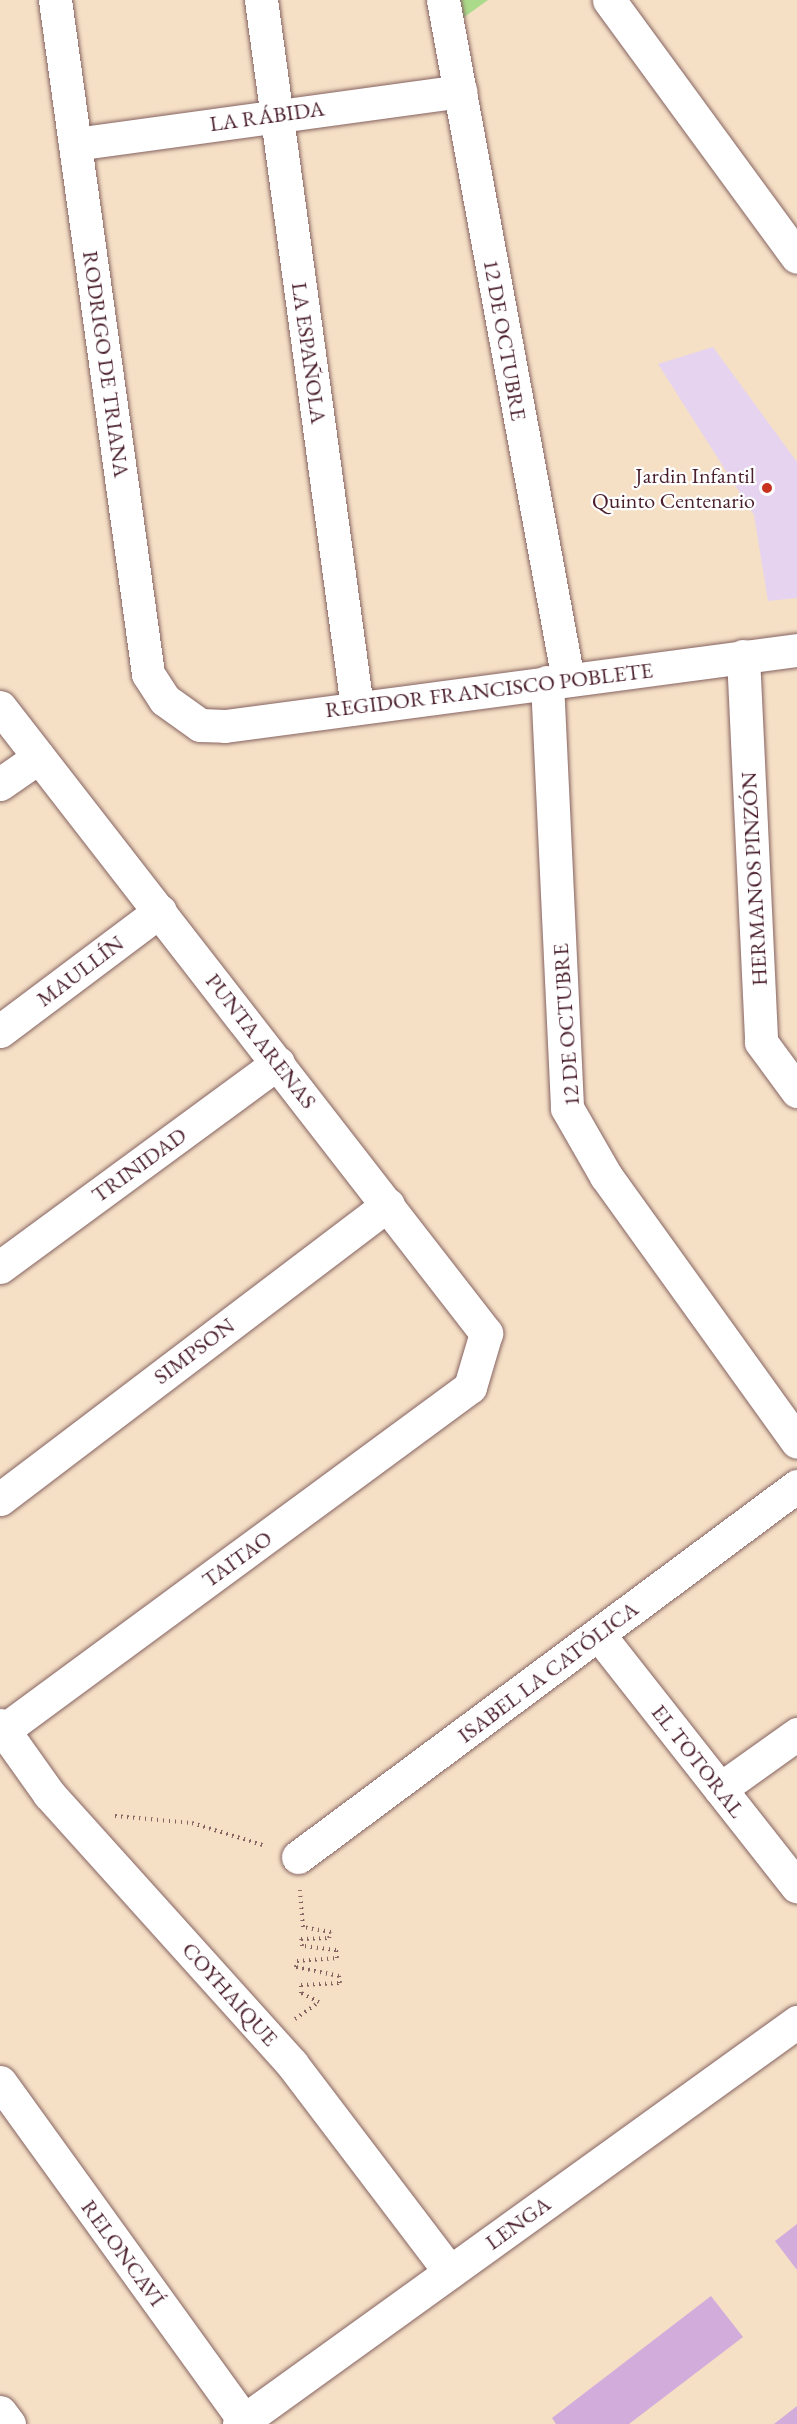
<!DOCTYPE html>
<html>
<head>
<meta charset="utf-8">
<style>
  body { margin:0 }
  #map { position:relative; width:797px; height:2424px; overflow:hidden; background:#f5e0c6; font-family:"EB Garamond",serif }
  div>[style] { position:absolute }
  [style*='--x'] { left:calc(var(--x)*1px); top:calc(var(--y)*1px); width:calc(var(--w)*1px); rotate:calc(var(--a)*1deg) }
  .built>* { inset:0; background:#e5d3f0 }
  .green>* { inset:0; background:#abdb8a }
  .building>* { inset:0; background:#d2acdb }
  .path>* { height:4px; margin-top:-2px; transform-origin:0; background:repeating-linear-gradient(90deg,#866361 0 1.5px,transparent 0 6px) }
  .roads { filter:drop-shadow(0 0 2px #866361) drop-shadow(0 0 2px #866361) }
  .street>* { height:33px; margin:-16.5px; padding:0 16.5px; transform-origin:16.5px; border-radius:16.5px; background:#fff }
  .dots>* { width:16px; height:16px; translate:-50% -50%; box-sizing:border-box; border:3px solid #fff; border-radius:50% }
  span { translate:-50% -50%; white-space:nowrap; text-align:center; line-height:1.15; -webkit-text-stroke:4.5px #fff; paint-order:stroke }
  .street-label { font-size:22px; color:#4a1f2b }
  .poi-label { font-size:22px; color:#4a1f2b }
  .right { translate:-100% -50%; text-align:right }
</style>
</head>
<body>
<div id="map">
  <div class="built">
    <i style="clip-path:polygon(713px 347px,797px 462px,797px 598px,768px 601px,754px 515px,658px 364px)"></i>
  </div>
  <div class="green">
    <i style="clip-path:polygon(447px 0,488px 0,452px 26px)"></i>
  </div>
  <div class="building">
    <i style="clip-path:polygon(797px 2224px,797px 2270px,775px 2241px)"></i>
    <i style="clip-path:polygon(711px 2296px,743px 2337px,629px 2424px,556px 2424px,552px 2418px)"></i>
    <i style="clip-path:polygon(797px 2406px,797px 2424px,774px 2424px)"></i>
  </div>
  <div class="path">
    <i style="--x:115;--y:1816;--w:77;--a:5.2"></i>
    <i style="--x:192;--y:1823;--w:77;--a:17.3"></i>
    <i style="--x:295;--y:2019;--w:29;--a:-35"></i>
    <i style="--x:319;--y:2002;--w:20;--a:-153"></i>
    <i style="--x:301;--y:1993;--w:8;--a:-90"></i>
    <i style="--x:301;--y:1985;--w:39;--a:-3"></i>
    <i style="--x:340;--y:1983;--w:7;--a:-98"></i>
    <i style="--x:339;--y:1976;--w:44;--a:-168.2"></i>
    <i style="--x:296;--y:1967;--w:6;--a:-81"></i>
    <i style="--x:297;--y:1961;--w:40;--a:-4.3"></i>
    <i style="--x:337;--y:1958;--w:8;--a:-97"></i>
    <i style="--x:336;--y:1950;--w:34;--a:-173"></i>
    <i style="--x:302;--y:1946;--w:7;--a:-98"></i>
    <i style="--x:301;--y:1939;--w:28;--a:-2"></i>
    <i style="--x:329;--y:1938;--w:6;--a:-72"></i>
    <i style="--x:331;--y:1932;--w:28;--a:-170"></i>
    <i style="--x:303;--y:1927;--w:37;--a:-95"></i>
  </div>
  <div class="roads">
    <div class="street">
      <i style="--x:55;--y:0;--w:680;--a:82.14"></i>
      <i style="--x:148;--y:674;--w:31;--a:57"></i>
      <i style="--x:165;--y:700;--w:43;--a:35.5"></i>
      <i style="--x:200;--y:725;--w:25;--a:2"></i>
      <i style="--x:225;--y:726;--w:577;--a:-7.57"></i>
      <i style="--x:261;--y:0;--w:713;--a:82.27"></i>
      <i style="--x:443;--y:0;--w:691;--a:79.58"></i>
      <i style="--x:609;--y:0;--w:318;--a:53.8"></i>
      <i style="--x:75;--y:144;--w:389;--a:-7.8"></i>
      <i style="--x:743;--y:656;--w:386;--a:87.3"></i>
      <i style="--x:761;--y:1042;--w:61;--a:53.7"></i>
      <i style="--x:547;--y:682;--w:426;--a:87.3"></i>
      <i style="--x:567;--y:1108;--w:78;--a:60.2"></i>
      <i style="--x:606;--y:1176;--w:327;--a:54.3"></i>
      <i style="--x:0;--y:707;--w:793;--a:52.18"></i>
      <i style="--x:486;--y:1333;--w:56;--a:106.5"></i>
      <i style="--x:470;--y:1387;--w:579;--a:143.65"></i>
      <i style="--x:0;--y:784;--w:47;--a:-34.7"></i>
      <i style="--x:0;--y:1031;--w:200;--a:-36.9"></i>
      <i style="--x:0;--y:1267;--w:345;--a:-36.3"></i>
      <i style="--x:0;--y:1499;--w:487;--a:-37.2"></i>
      <i style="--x:599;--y:1635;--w:320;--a:51.8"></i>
      <i style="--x:0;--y:1725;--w:85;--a:54.6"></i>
      <i style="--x:49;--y:1794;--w:363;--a:48"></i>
      <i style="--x:292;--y:2064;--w:261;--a:52.8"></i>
      <i style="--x:720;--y:1789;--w:95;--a:-35.5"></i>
      <i style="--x:298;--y:1857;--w:622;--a:-36.63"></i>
      <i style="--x:0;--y:2082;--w:422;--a:54.2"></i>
      <i style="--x:0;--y:2412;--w:15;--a:53"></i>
      <i style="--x:239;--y:2424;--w:688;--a:-35.77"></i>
    </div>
  </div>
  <div class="dots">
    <i style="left:767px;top:488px;background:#c8321e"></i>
  </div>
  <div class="street-label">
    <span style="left:267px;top:116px;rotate:-8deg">LA RÁBIDA</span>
    <span style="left:505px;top:340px;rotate:80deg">12 DE OCTUBRE</span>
    <span style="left:309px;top:353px;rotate:82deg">LA ESPAÑOLA</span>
    <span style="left:106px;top:364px;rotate:82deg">RODRIGO DE TRIANA</span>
    <span style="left:489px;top:690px;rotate:-7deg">REGIDOR FRANCISCO POBLETE</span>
    <span style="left:754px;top:879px;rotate:-93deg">HERMANOS PINZÓN</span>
    <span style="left:80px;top:971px;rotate:-37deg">MAULLÍN</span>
    <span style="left:566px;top:1025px;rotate:-94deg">12 DE OCTUBRE</span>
    <span style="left:261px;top:1041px;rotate:52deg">PUNTA ARENAS</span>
    <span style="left:139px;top:1165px;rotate:-36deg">TRINIDAD</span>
    <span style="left:194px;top:1351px;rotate:-37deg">SIMPSON</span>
    <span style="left:237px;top:1559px;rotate:-36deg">TAITAO</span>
    <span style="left:548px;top:1672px;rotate:-37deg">ISABEL LA CATÓLICA</span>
    <span style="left:698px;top:1761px;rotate:52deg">EL TOTORAL</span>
    <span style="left:230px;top:1994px;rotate:48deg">COYHAIQUE</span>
    <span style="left:518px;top:2223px;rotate:-36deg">LENGA</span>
    <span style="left:123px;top:2253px;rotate:54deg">RELONCAVÍ</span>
  </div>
  <div class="poi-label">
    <span class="right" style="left:755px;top:488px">Jardin Infantil<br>Quinto Centenario</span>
  </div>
</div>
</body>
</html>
